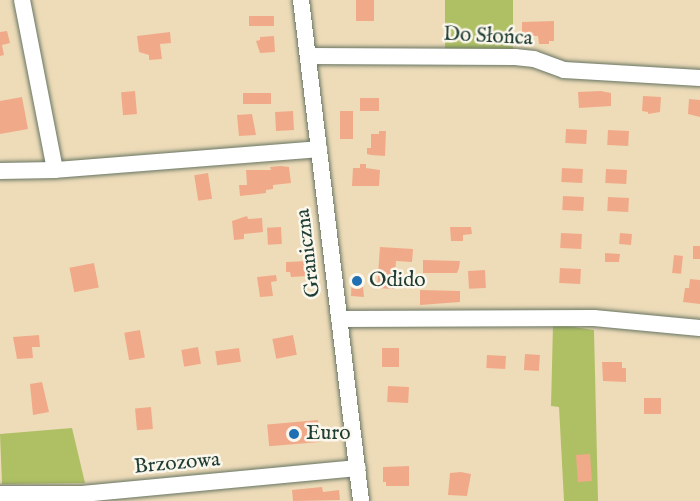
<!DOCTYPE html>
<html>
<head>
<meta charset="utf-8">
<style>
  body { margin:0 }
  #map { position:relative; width:700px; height:501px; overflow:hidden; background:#eedcb9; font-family:"IM FELL English",serif }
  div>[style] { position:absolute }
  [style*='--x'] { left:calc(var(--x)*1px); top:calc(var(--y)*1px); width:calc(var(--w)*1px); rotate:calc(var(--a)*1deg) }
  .green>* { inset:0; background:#afc064; transform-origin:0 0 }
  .building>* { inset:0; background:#f1aa89; transform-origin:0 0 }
  .roads { filter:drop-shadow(0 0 2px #677563) drop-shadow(0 0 2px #677563) }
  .minor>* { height:16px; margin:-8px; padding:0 8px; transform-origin:8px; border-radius:8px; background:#fff }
  .dots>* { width:16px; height:16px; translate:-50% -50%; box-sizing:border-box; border:3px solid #fbf7ec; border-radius:50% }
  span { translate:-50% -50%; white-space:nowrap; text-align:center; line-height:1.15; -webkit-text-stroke:5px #fbf7ec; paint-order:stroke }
  .street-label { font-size:21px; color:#1f3d34 }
  .poi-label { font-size:21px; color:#1f3d34 }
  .left { translate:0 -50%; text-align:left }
</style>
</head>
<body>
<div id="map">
  <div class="green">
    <i style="left:445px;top:0;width:68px;height:52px"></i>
    <i style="clip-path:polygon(553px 324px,594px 330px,598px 501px,564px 501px,559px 407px,551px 406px)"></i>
    <i style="clip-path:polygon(72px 428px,85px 483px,2px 484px,0 434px)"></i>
  </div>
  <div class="building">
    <i style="left:356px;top:0;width:18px;height:21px"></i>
    <i style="left:249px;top:16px;width:25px;height:10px"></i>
    <i style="clip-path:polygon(554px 21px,554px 41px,549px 41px,549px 44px,539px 44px,538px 36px,522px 36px,522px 22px)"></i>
    <i style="clip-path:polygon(7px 31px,10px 43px,2px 45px,4px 55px,0 56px,0 32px)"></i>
    <i style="clip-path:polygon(170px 32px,171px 43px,160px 44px,162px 59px,149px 60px,149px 55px,139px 52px,137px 36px)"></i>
    <i style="clip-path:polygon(274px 36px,275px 52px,260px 53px,256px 41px,260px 40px,260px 37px)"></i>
    <i style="left:135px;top:91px;width:23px;height:14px;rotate:85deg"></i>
    <i style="clip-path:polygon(601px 91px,611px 93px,611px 106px,579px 108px,578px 92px)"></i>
    <i style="left:243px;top:93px;width:28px;height:11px"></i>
    <i style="clip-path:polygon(643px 96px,661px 97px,660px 112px,648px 114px,648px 112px,642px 111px)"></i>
    <i style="clip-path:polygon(22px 97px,28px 129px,0 134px,0 101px)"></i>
    <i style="left:360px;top:98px;width:19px;height:13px"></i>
    <i style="clip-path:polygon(689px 99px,700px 100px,700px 117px,688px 114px)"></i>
    <i style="left:293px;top:111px;width:19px;height:18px;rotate:87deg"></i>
    <i style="left:340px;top:111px;width:13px;height:28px"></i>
    <i style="clip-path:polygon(252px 114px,256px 135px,239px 136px,237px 115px)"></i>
    <i style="left:566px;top:129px;width:21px;height:14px;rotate:3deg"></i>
    <i style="left:608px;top:130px;width:21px;height:15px;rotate:3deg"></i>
    <i style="clip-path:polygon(379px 131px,386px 131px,385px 156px,371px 155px,367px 154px,367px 148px,371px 148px,371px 134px,379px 134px)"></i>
    <i style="clip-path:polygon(360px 164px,366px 164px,366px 168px,380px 170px,379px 186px,352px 186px,353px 168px,360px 168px)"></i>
    <i style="clip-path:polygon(281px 166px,289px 167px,291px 183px,273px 185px,273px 189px,266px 190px,266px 193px,240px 196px,239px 185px,247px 185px,246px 170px,271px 170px,270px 167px)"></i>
    <i style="left:562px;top:168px;width:21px;height:14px;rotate:3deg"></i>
    <i style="left:606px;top:169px;width:21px;height:14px;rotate:3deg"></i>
    <i style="left:208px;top:173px;width:26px;height:14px;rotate:81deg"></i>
    <i style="left:563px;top:196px;width:21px;height:14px;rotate:3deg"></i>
    <i style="left:608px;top:197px;width:21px;height:14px;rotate:3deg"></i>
    <i style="clip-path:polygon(247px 216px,248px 219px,262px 218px,263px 232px,244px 234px,244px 239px,234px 240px,232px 221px)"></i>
    <i style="left:281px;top:227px;width:17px;height:14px;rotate:87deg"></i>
    <i style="clip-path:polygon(450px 227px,471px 227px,472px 234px,463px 235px,463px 241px,451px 241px)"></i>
    <i style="left:561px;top:233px;width:21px;height:15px;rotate:3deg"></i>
    <i style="left:620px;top:233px;width:12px;height:11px;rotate:5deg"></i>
    <i style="left:693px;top:246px;width:7px;height:13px"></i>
    <i style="clip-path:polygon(380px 247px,413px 249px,412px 262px,396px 261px,394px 289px,377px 288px)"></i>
    <i style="clip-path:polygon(605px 253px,620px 254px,619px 262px,605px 262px)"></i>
    <i style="left:674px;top:255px;width:9px;height:18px;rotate:6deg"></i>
    <i style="clip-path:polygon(423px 260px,460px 261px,459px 268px,457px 273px,423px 273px)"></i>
    <i style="clip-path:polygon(307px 261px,308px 276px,291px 277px,290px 272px,286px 272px,286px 262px)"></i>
    <i style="left:94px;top:263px;width:25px;height:25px;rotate:79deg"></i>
    <i style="left:560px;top:268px;width:21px;height:15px;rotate:3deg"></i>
    <i style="left:485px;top:270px;width:18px;height:17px;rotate:87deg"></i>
    <i style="clip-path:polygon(276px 275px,277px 281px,271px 282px,273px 296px,260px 297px,257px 277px)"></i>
    <i style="clip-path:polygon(352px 275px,362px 276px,364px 297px,351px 296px)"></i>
    <i style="clip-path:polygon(690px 279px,700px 280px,700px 304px,683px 302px,685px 288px,689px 288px)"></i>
    <i style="clip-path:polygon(420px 290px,460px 291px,460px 302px,420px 305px)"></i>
    <i style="left:140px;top:330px;width:28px;height:16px;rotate:80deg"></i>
    <i style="clip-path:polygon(39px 335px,40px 347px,32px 347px,33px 358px,17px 359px,13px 337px)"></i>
    <i style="left:293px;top:335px;width:20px;height:21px;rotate:79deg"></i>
    <i style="left:198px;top:347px;width:17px;height:17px;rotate:80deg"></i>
    <i style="left:239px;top:348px;width:14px;height:24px;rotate:82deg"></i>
    <i style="left:382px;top:348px;width:17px;height:19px"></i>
    <i style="left:525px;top:354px;width:15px;height:16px;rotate:4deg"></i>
    <i style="left:487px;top:355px;width:19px;height:13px;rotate:3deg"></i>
    <i style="clip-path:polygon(602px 362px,622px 362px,622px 368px,626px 368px,626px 382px,603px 381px)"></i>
    <i style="clip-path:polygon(42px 382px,49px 412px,33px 415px,30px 384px)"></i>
    <i style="left:388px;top:386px;width:21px;height:16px;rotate:3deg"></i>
    <i style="left:661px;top:398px;width:16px;height:17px;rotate:90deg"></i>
    <i style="left:151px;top:407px;width:22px;height:16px;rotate:85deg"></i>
    <i style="left:318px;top:420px;width:22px;height:51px;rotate:85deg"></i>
    <i style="left:590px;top:454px;width:27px;height:14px;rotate:86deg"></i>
    <i style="clip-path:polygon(409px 466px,409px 486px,386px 486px,386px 482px,383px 482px,383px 467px)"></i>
    <i style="clip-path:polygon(461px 472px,471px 474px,467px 496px,448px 495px,450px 473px)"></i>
    <i style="clip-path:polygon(322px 487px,323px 492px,339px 490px,340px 500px,293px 501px,292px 490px)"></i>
  </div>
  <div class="roads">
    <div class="minor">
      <i style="--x:22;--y:0;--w:173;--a:79"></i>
      <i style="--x:301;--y:0;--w:505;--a:83.17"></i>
      <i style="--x:308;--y:56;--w:207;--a:0.3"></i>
      <i style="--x:515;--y:57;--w:19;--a:6"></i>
      <i style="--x:534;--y:59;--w:32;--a:20"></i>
      <i style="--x:564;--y:70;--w:136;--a:3.4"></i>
      <i style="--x:0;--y:171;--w:55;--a:-1"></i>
      <i style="--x:55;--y:170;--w:265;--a:-4.5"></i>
      <i style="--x:339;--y:319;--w:255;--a:-0.2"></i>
      <i style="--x:594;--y:318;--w:106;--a:5.4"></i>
      <i style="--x:0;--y:494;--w:82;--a:0"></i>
      <i style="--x:82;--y:494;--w:277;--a:-5.4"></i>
    </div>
  </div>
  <div class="dots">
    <i style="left:357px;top:281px;background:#1f6fb2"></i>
    <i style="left:294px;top:434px;background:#1f6fb2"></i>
  </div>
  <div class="street-label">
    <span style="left:488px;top:37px;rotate:3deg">Do Słońca</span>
    <span style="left:309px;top:253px;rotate:-97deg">Graniczna</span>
    <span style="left:177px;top:464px;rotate:-5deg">Brzozowa</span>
  </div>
  <div class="poi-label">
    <span class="left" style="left:369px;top:281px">Odido</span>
    <span class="left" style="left:306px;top:434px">Euro</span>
  </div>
</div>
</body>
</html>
